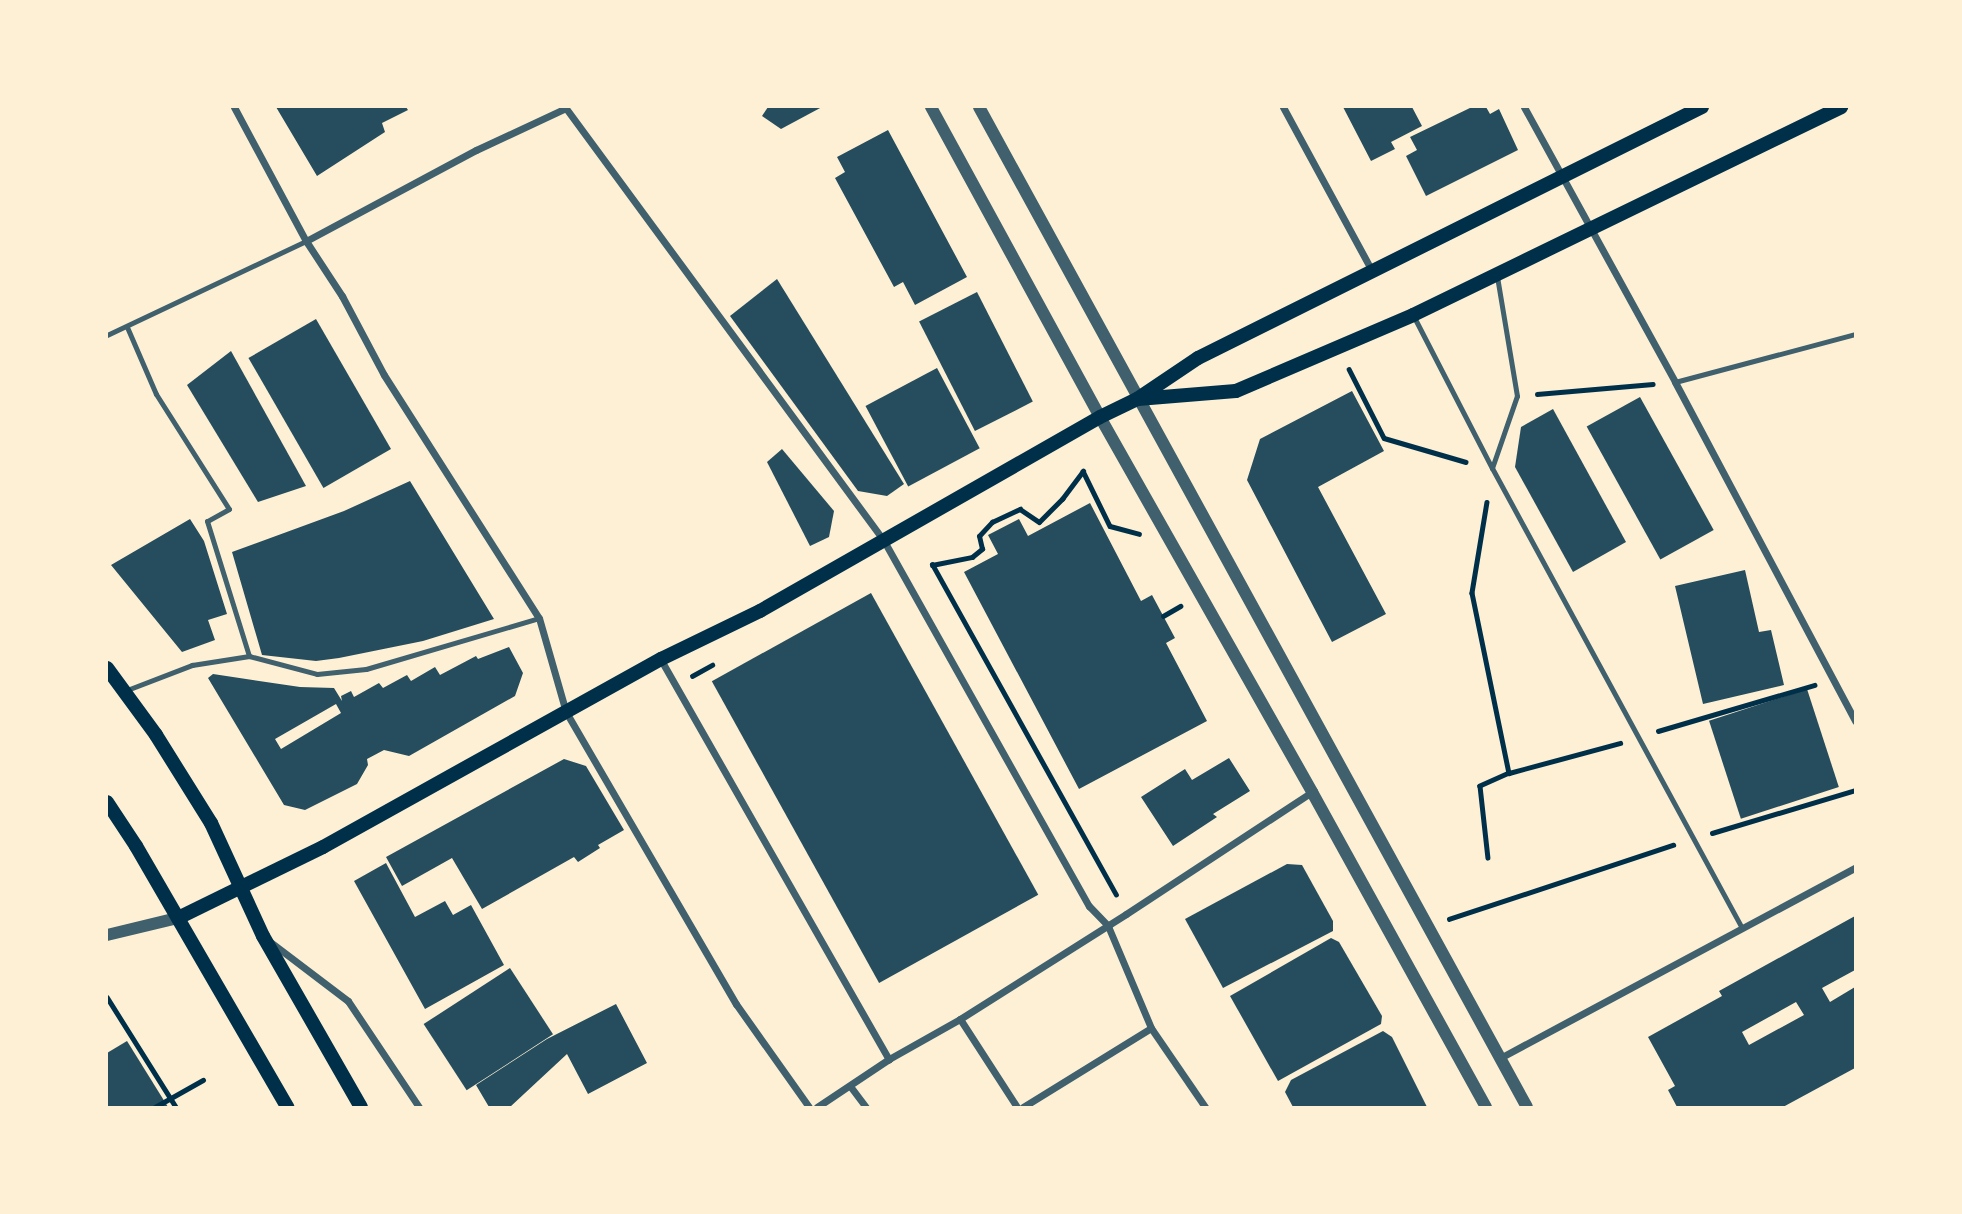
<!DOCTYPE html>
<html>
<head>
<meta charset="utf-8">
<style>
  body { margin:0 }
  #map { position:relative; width:1962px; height:1214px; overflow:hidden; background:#fdf0d5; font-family:"Open Sans",sans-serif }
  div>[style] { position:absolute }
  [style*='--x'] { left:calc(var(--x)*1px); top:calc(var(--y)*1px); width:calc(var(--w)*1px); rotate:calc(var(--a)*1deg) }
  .building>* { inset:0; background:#264d5e; transform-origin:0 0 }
  .path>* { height:4.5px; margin:-2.25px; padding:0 2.25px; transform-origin:2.25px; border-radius:2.25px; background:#003049 }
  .service>* { height:5px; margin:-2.5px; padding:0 2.5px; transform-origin:2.5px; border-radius:2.5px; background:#3f606c }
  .minor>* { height:7px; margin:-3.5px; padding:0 3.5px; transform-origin:3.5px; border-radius:3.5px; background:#3f606c }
  .tertiary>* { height:12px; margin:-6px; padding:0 6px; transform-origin:6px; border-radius:6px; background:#3f606c }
  .secondary>* { height:14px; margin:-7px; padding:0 7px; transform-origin:7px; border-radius:7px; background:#003049 }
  span { translate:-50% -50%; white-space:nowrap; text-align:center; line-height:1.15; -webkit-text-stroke:7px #fdf0d5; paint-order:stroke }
  .frame { position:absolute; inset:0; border:108px solid #fdf0d5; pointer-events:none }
</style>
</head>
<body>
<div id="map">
  <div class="building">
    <i style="clip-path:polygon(276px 107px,406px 107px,408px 110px,382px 123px,385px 132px,317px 176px)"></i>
    <i style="clip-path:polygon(768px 107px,822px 107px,781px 129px,762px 116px)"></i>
    <i style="clip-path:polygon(1343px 107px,1412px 107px,1422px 126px,1391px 142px,1395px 149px,1371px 161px)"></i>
    <i style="clip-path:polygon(1472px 107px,1486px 107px,1490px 114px,1499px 109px,1518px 150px,1426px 196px,1406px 156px,1417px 150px,1410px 137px)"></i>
    <i style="clip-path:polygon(888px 130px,967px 277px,915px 305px,903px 282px,894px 287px,835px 178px,845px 172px,837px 157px)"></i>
    <i style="clip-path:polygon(777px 279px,904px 484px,887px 496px,858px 491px,730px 316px)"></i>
    <i style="left:977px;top:292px;width:123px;height:65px;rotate:63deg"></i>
    <i style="left:316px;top:319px;width:150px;height:78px;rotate:60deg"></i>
    <i style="clip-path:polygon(231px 351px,306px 486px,258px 502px,187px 385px)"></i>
    <i style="left:937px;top:368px;width:91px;height:81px;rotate:62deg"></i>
    <i style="clip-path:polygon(1352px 391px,1384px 451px,1318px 487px,1386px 614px,1332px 642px,1247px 480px,1260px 439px)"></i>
    <i style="left:1640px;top:397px;width:152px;height:61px;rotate:61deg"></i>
    <i style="clip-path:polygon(1553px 409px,1626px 542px,1573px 572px,1515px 467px,1521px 427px)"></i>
    <i style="clip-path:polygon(782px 449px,834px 511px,829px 537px,810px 546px,767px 462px)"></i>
    <i style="clip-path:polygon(410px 481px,494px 619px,423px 641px,339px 658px,316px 661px,262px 655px,232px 552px,344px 511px)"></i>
    <i style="clip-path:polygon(1090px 503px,1141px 601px,1152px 595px,1175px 638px,1166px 643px,1207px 721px,1079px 789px,964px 572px,998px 554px,988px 535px,1019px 519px,1028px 536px)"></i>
    <i style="clip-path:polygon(190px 519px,204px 541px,227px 614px,208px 620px,215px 640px,182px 652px,111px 565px)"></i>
    <i style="clip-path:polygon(1745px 570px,1759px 632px,1771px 630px,1784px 685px,1703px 704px,1675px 586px)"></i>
    <i style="left:871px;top:593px;width:345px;height:182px;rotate:61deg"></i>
    <i style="clip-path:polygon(evenodd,509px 647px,523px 673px,515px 696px,409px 756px,384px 750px,367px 759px,368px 765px,357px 784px,305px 810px,284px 805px,208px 678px,213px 674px,300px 687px,334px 688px,342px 701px,341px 696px,351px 691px,354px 697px,379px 683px,383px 688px,407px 675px,411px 681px,435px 667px,440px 675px,476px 656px,478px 659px,509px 647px,336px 704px,341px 713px,281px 749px,275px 739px,336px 704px)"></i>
    <i style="left:1807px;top:689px;width:103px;height:103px;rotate:72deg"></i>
    <i style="clip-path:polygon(1229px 758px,1250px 791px,1213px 814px,1217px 817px,1173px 846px,1141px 797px,1185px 769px,1192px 780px)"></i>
    <i style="clip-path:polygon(564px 759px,586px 766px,624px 830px,598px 845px,600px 848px,578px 862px,574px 857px,482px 909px,452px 858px,402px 886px,386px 857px)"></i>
    <i style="clip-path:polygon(386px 863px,415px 917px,445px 901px,453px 915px,471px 905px,504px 965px,425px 1009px,354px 881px)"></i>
    <i style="clip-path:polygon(1287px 864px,1302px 865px,1333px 921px,1333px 931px,1223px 988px,1185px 919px)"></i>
    <i style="clip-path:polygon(evenodd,1855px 916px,1855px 970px,1822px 988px,1830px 1002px,1855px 987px,1855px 1068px,1783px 1107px,1677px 1107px,1668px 1090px,1675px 1086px,1648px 1037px,1722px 996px,1719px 991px,1855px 916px,1796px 1002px,1804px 1015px,1749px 1045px,1742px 1032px,1796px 1002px)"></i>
    <i style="clip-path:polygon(1331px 938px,1339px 942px,1382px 1016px,1381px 1024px,1278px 1081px,1230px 996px)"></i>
    <i style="left:510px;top:968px;width:79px;height:103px;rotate:57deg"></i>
    <i style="clip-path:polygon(616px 1004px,647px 1063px,588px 1094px,567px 1054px,510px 1107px,489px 1107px,476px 1085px,547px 1039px)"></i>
    <i style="clip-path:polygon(1383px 1031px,1392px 1037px,1427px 1107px,1293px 1107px,1285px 1092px,1291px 1080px)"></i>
    <i style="clip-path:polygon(127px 1041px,168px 1107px,107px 1107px,107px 1053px)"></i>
  </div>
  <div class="path">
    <i style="--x:1349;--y:369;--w:77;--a:63.1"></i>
    <i style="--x:1384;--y:438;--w:85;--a:16.3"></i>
    <i style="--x:1537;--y:394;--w:116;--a:-4.9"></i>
    <i style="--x:1487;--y:502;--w:92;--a:99.4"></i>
    <i style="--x:1472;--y:593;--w:184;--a:78.4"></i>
    <i style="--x:1509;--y:773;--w:32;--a:156"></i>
    <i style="--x:1480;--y:786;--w:72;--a:83.7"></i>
    <i style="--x:1163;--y:616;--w:20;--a:-30"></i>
    <i style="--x:692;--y:676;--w:23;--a:-29"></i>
    <i style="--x:1658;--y:731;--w:163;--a:-16.4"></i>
    <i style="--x:1509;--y:773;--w:115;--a:-15.1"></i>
    <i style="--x:1712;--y:833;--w:149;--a:-16.7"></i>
    <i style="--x:1116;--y:895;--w:378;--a:-119.1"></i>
    <i style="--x:932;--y:565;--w:41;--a:-11.3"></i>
    <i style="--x:972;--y:557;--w:13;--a:-39"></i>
    <i style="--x:982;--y:549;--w:13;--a:-103"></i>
    <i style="--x:979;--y:536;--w:19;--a:-47"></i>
    <i style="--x:992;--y:522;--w:31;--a:-25"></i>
    <i style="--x:1020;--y:509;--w:23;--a:34"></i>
    <i style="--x:1039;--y:522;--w:33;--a:-45"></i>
    <i style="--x:1062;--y:499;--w:35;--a:-53"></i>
    <i style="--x:1083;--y:471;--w:61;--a:63.9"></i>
    <i style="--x:1110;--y:526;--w:30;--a:15"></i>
    <i style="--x:1449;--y:919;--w:236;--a:-18.3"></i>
    <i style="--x:107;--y:997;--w:130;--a:57.9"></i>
    <i style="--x:155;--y:1107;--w:55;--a:-29.4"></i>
  </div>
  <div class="service">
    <i style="--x:1414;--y:317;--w:170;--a:62.7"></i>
    <i style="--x:1492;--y:468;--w:524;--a:61.48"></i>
    <i style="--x:127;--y:327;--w:73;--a:66.6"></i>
    <i style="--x:156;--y:394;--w:136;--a:57.6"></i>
    <i style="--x:229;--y:509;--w:25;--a:151"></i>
    <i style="--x:207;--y:521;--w:141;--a:72.7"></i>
    <i style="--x:107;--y:335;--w:220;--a:-25.3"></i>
    <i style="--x:1675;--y:382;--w:186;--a:-14.9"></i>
    <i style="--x:1492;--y:468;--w:76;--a:-70.9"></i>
    <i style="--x:1517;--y:396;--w:121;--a:-99.5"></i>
    <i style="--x:127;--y:690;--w:70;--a:-21"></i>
    <i style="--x:192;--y:665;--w:58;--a:-9"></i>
    <i style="--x:249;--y:656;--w:70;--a:14.8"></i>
    <i style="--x:317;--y:674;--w:49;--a:-5.8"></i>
    <i style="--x:366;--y:669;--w:180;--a:-16.4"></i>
  </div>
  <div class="minor">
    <i style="--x:234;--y:107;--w:152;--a:61.8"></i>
    <i style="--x:306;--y:241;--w:66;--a:56.8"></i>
    <i style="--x:342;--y:296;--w:89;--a:62"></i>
    <i style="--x:384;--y:375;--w:288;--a:57.5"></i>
    <i style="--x:539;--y:618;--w:98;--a:74"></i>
    <i style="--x:566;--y:712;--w:338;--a:59.8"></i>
    <i style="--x:736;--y:1004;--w:126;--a:54.7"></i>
    <i style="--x:565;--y:107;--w:539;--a:53.68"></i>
    <i style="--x:884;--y:541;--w:419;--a:60.7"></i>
    <i style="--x:1089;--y:906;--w:28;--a:46"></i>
    <i style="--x:1108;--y:926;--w:111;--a:67.1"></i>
    <i style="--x:1151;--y:1028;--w:96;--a:55.6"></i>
    <i style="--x:1283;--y:107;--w:187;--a:61.5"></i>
    <i style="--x:1524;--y:107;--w:314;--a:61.2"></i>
    <i style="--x:1675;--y:382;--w:384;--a:62"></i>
    <i style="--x:306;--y:241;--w:193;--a:-28.2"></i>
    <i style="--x:476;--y:150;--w:99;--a:-25"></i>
    <i style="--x:661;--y:660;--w:460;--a:60.3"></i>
    <i style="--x:269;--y:941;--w:99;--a:37.2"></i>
    <i style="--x:348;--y:1001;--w:128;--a:56.2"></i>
    <i style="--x:960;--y:1019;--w:105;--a:57.1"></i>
    <i style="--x:1500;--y:1058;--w:403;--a:-28.2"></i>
    <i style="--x:850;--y:1086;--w:26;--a:53"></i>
    <i style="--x:817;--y:1107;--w:87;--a:-33.7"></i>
    <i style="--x:889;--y:1059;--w:81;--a:-29.4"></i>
    <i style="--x:960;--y:1019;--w:196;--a:-32.3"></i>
    <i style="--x:1126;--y:914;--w:222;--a:-33.3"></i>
    <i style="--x:1023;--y:1107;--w:150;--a:-31.7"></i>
  </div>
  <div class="tertiary">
    <i style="--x:931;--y:107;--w:353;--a:61.4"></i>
    <i style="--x:1100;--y:417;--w:431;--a:60.5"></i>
    <i style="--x:1312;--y:792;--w:360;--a:61.1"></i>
    <i style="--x:979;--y:107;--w:1140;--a:61.28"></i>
    <i style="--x:107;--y:935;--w:73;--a:-13.5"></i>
  </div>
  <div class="secondary">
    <i style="--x:1138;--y:399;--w:98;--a:-4.7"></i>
    <i style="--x:1236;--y:391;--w:193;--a:-23.2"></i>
    <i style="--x:1413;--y:315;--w:476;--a:-25.9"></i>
    <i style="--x:107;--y:668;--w:83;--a:53.8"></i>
    <i style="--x:156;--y:735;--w:104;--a:58"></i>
    <i style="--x:211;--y:823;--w:124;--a:65.3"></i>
    <i style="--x:263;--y:936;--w:197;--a:60.2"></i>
    <i style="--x:107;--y:802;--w:53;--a:56.6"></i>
    <i style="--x:136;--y:846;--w:302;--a:59.9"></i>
    <i style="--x:178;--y:918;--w:161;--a:-26.1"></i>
    <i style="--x:323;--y:847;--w:387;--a:-29.1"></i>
    <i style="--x:661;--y:659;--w:110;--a:-25.9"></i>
    <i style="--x:760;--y:611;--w:391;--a:-29.7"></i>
    <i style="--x:1100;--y:417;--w:41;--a:-25.9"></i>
    <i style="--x:1137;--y:399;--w:73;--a:-33.9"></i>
    <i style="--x:1198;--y:358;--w:563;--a:-26.47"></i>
  </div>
  <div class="frame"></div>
</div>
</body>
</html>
